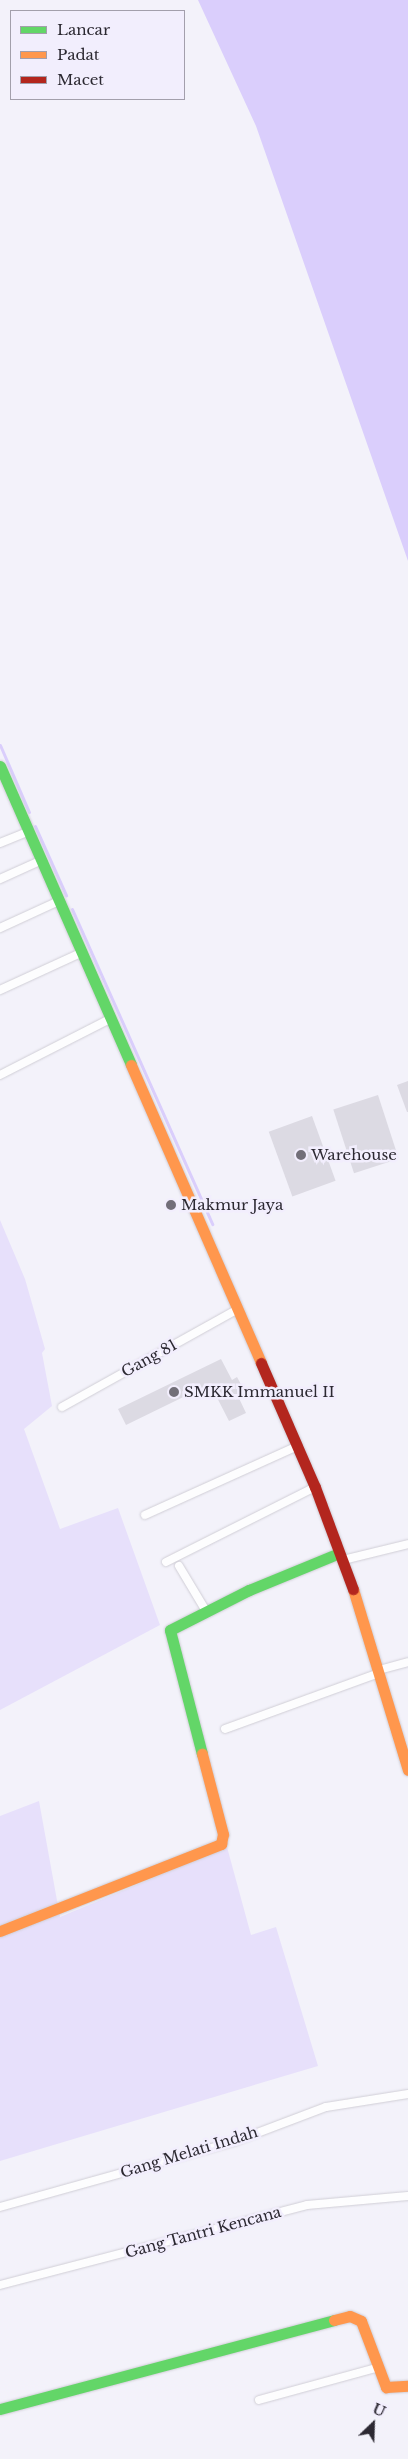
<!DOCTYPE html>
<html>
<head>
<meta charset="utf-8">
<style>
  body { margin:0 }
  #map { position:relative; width:408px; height:2459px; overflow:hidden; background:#f3f2fa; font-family:"Libre Baskerville",serif }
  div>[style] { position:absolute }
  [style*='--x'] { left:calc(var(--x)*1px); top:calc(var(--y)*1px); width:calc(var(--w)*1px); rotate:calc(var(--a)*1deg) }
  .green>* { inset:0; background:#e7e0fb }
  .water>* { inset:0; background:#dacefc }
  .stream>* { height:3px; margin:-1.5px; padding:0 1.5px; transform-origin:1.5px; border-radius:1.5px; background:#dacefc }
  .building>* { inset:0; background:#dcdae3; transform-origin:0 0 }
  .roads { filter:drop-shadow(0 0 1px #d0ced6) drop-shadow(0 0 1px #d0ced6) }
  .street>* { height:8px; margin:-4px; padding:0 4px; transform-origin:4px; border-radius:4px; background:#fdfdfe }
  .fast>* { height:11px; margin:-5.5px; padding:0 5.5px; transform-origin:5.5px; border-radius:5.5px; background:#63d668 }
  .slow>* { height:11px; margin:-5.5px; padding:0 5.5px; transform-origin:5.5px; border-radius:5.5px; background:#ff974d }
  .jam>* { height:11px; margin:-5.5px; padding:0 5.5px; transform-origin:5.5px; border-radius:5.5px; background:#b3261e }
  .dots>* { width:14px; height:14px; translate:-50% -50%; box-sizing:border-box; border:2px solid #f2eefd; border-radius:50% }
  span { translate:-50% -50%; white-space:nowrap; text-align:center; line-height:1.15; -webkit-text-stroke:5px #f2eefd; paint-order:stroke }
  .poi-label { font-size:15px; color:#2c2932 }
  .left { translate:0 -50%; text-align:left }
  .street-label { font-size:15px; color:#2c2932 }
  .legend { position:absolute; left:10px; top:10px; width:175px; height:90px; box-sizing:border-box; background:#f2eefd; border:1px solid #a39fac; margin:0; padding:6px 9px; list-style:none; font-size:15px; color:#2c2932 }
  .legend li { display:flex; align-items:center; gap:10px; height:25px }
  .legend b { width:25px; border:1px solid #a39fac }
  .north { position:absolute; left:348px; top:2399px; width:50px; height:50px; -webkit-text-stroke:4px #f2eefd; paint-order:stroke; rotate:24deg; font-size:14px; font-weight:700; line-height:20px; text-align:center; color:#2c2932 }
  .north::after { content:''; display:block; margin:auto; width:18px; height:22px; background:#2c2932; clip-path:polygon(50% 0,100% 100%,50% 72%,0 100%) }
</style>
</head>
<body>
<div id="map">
  <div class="green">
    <i style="clip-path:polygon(0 1220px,25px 1279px,45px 1349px,42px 1353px,52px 1406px,24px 1429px,60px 1529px,118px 1508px,160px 1625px,0 1710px)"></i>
    <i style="clip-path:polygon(39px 1801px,60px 1917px,227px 1847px,251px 1935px,276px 1927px,318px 2066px,0 2161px,0 1816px)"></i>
  </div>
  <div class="water">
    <i style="clip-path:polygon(198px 0,408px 0,408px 561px,256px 126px)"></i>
  </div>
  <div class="stream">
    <i style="--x:0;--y:745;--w:73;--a:66.6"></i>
    <i style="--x:35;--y:826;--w:76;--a:65.8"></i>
    <i style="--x:72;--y:909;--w:345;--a:66"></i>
  </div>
  <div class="building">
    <i style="clip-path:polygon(408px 1081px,408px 1112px,407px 1112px,397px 1085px)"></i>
    <i style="left:378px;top:1095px;width:67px;height:47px;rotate:72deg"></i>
    <i style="left:312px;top:1116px;width:69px;height:46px;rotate:70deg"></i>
    <i style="clip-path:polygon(221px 1359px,232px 1380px,237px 1377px,244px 1390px,237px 1394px,246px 1413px,229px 1421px,210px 1384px,126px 1425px,118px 1409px)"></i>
  </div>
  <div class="roads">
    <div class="street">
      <i style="--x:0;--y:843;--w:29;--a:-22"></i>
      <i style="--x:0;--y:879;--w:44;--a:-24.2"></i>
      <i style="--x:0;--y:928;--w:65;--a:-24.6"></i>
      <i style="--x:0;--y:990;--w:89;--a:-24.6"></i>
      <i style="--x:0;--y:1075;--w:123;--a:-27"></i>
      <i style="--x:62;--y:1407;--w:199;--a:-29.1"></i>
      <i style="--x:145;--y:1515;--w:168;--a:-24.3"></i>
      <i style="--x:343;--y:1560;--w:67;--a:-13.8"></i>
      <i style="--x:166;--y:1562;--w:167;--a:-26.7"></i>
      <i style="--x:179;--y:1566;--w:52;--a:59"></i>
      <i style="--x:379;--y:1670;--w:30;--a:-15"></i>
      <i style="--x:225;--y:1729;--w:164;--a:-20"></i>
      <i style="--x:0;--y:2207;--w:245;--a:-15.6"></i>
      <i style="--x:236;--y:2141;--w:96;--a:-20.7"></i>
      <i style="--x:326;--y:2107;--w:83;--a:-9"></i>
      <i style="--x:0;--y:2285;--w:317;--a:-14.6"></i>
      <i style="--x:307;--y:2205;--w:101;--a:-5.1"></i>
      <i style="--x:259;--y:2400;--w:125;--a:-15.3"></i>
    </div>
    <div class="fast">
      <i style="--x:0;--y:766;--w:326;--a:66.3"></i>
      <i style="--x:202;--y:1754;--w:128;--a:-104.5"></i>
      <i style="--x:170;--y:1630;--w:89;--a:-26.9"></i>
      <i style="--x:249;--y:1590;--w:97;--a:-22.3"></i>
      <i style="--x:0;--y:2409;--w:346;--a:-14.9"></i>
    </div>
    <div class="slow">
      <i style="--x:131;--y:1065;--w:325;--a:66.4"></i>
      <i style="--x:353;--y:1589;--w:189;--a:73.1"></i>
      <i style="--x:0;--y:1931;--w:238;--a:-21.5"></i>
      <i style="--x:221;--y:1844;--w:10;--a:-79"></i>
      <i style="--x:223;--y:1834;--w:83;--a:-104.7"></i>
      <i style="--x:334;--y:2320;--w:16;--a:-14"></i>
      <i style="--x:350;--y:2316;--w:12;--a:24"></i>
      <i style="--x:361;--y:2321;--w:71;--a:69.3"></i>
      <i style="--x:386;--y:2387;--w:22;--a:-3"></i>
    </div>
    <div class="jam">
      <i style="--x:261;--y:1363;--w:135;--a:66.5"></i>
      <i style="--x:315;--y:1487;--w:109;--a:69.6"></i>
    </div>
  </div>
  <div class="dots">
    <i style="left:301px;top:1155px;background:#726f78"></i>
    <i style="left:171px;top:1205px;background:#726f78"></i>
    <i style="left:174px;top:1392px;background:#726f78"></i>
  </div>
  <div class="poi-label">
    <span class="left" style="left:311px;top:1155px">Warehouse</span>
    <span class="left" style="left:181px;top:1205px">Makmur Jaya</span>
    <span class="left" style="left:184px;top:1392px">SMKK Immanuel II</span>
  </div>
  <div class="street-label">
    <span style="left:149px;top:1358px;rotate:-29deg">Gang 81</span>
    <span style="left:189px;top:2152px;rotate:-17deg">Gang Melati Indah</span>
    <span style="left:203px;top:2232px;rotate:-15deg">Gang Tantri Kencana</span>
  </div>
  <ul class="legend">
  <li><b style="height:6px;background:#63d668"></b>Lancar</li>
  <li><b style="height:6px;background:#ff974d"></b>Padat</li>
  <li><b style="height:6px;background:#b3261e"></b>Macet</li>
  </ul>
  <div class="north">U</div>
</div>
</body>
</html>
